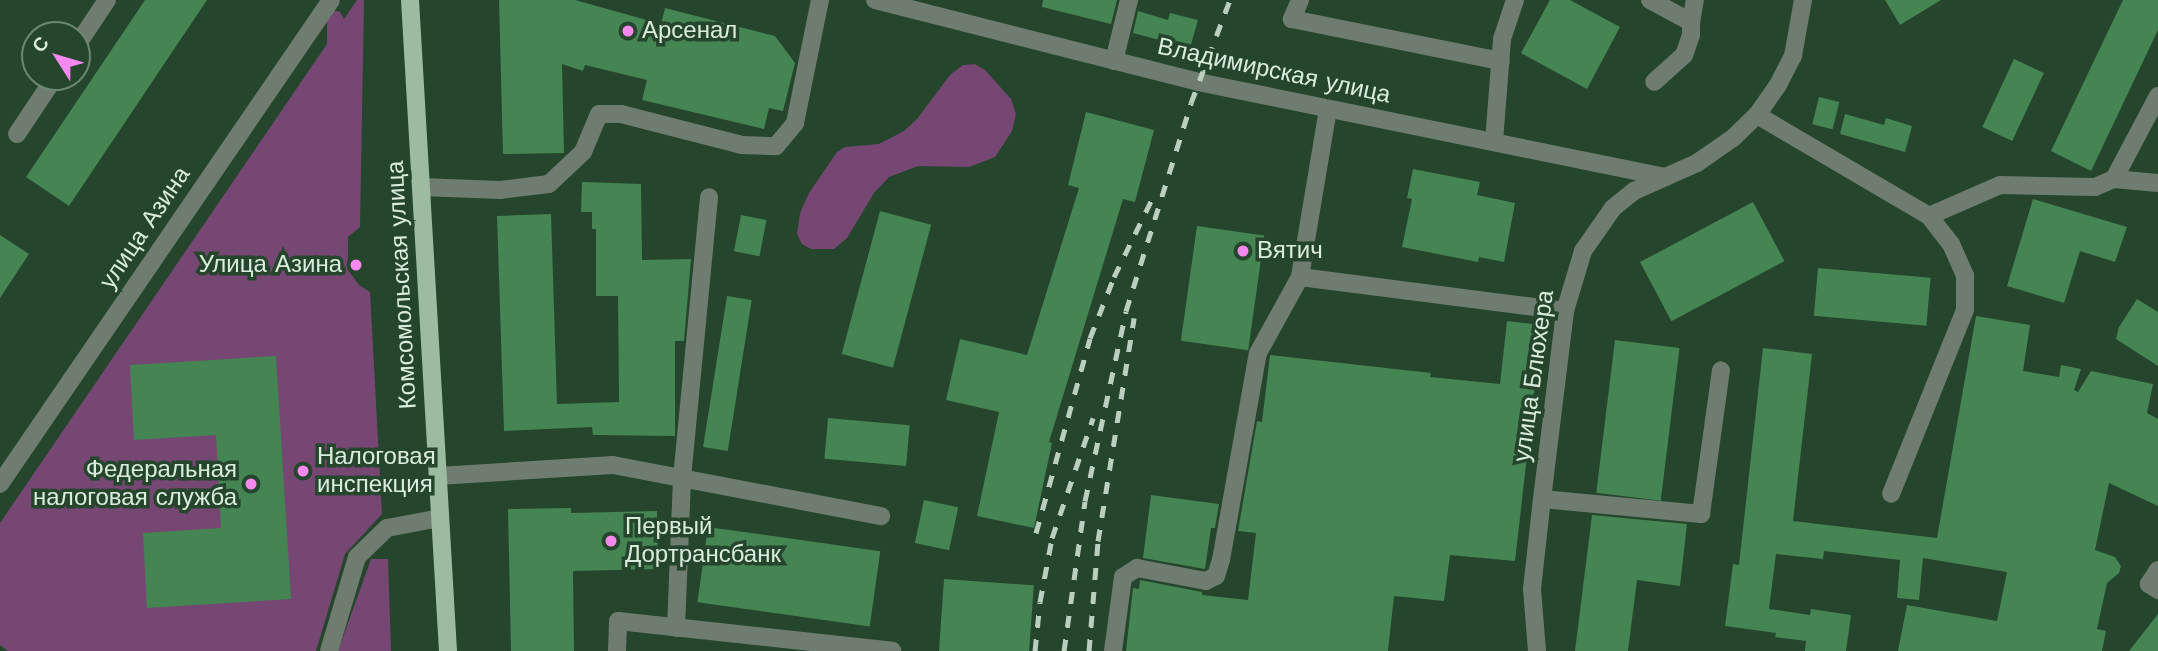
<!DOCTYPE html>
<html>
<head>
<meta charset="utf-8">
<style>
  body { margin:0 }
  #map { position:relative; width:2158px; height:651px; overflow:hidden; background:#25452c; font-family:"Work Sans",sans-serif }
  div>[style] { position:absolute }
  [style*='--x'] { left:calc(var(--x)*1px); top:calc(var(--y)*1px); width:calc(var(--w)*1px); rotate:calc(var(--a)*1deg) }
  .green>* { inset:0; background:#764773 }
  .building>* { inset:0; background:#458453; transform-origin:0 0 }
  .minor>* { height:18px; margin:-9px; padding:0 9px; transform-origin:9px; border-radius:9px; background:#6e7d70 }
  .major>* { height:18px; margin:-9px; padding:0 9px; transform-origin:9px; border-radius:9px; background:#9dbba1 }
  .rail>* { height:5px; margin-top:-2.5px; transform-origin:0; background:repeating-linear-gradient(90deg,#bacfbd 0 12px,transparent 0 24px) }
  .dots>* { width:19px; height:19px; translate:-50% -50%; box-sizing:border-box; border:4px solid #25452c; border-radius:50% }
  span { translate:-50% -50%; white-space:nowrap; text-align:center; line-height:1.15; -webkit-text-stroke:7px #25452c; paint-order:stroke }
  .poi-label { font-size:24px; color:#daeddc }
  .left { translate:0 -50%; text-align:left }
  .right { translate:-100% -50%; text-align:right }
  .street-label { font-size:24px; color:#daeddc }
  .north { position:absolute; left:21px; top:21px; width:70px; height:70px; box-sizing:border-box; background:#25452c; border:2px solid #6d8872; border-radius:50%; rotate:307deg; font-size:19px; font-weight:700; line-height:28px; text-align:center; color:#daeddc }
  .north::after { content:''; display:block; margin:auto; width:24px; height:32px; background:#f589ef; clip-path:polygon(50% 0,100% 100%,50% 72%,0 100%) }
</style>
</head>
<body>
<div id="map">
  <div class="green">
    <i style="clip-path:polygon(357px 0,364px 0,360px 227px,348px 237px,348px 270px,359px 285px,370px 292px,382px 514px,345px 554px,316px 651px,8px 651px,0 645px,0 523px,327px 44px,327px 19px,333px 10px,340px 12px,344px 19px)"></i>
    <i style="clip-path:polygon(975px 64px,985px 70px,1011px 99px,1016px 114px,1012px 131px,995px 157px,969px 167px,918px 166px,889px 177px,874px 193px,847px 238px,834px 249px,811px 249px,802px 244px,797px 234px,800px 213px,809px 193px,837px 152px,845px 147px,879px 144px,904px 131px,917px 119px,950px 75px,963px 65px)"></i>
    <i style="clip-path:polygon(371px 559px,388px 559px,391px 651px,338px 651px)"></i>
  </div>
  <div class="building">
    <i style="clip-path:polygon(145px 0,207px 0,69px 206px,26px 177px)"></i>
    <i style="clip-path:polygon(499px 0,575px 0,661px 24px,665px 8px,775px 36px,795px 63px,783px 111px,769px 108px,764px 129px,642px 100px,647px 80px,585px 65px,583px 71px,562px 64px,564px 153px,503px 154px)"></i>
    <i style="clip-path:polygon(1043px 0,1117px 0,1111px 24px,1042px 7px)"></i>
    <i style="clip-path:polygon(1550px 0,1570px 0,1620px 27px,1587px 89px,1521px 53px)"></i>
    <i style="clip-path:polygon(1885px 0,1941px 0,1900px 25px)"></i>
    <i style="clip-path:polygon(2123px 0,2158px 0,2158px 30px,2091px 171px,2051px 151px)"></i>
    <i style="clip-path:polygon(1138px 11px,1168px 20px,1170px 13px,1198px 20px,1190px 48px,1133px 33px)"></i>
    <i style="left:2014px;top:59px;width:33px;height:75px;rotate:25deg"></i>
    <i style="left:1819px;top:97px;width:21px;height:28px;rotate:14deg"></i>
    <i style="clip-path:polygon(1086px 112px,1154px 130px,1135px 202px,1123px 199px,1049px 442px,1052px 443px,1034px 528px,977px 516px,999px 412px,946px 400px,960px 339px,1027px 355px,1079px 188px,1068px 185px)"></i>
    <i style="clip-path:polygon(1845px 114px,1884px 125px,1886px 118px,1912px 126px,1905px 152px,1840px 134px)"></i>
    <i style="clip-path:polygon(1413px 169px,1480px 182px,1477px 195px,1515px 203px,1504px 262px,1479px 257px,1478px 262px,1402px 247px,1412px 199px,1407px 198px)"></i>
    <i style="clip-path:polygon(582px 182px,641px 184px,642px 260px,691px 259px,684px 341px,675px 341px,675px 436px,593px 435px,592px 427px,504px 431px,497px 216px,551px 214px,557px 404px,619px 402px,618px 296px,596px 296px,596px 229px,592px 229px,592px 212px,581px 212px)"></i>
    <i style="clip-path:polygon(2033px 199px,2127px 227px,2115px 262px,2080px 251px,2064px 303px,2007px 286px)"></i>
    <i style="left:1753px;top:202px;width:67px;height:128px;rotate:62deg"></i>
    <i style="left:880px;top:211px;width:53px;height:148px;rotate:15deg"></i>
    <i style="left:741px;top:215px;width:26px;height:37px;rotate:11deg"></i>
    <i style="left:1197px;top:226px;width:68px;height:116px;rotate:8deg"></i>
    <i style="clip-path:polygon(0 235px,29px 254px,0 298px)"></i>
    <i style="left:1818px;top:268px;width:113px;height:48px;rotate:5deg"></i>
    <i style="left:727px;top:296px;width:25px;height:153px;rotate:9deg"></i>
    <i style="clip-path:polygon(2137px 299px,2158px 312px,2158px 366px,2116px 339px,2119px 327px)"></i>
    <i style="clip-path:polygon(1976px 316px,2030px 325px,2023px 371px,2059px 377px,2061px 365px,2081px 369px,2074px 390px,2078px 392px,2091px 371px,2153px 384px,2147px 413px,2158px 419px,2158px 506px,2109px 483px,2095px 550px,2115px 557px,2121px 566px,2119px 573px,2107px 583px,2097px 629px,2106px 631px,2102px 651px,1898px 651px,1907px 605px,1997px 621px,2007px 572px,1923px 558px,1919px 600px,1897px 598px,1900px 560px,1824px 551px,1823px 559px,1776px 554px,1769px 609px,1810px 615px,1811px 609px,1851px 615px,1846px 651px,1805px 651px,1806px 641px,1775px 637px,1776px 633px,1725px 626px,1733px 564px,1739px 565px,1763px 348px,1812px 354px,1793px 521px,1937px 538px)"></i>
    <i style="clip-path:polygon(1507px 321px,1542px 325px,1515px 561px,1450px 555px,1444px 601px,1394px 596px,1388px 651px,1126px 651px,1133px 588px,1139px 589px,1140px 580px,1202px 592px,1202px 595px,1248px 600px,1256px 533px,1238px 531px,1257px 421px,1262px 422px,1270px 355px,1431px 373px,1430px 377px,1500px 384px)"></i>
    <i style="left:1615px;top:340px;width:65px;height:154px;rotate:7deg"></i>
    <i style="clip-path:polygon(276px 356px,291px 599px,147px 608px,143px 533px,221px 528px,216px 435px,134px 440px,130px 365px)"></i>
    <i style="left:828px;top:418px;width:82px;height:41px;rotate:5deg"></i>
    <i style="clip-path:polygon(1151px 495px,1219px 504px,1215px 528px,1211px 528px,1205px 569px,1143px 558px)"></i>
    <i style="left:924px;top:500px;width:35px;height:44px;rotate:12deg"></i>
    <i style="clip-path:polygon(571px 508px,571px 513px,657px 511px,658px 569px,573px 571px,574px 651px,511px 651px,508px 509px)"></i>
    <i style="clip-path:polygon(1592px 515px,1687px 524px,1680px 586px,1637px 580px,1628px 651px,1575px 651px)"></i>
    <i style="left:708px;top:527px;width:174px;height:76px;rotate:8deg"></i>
    <i style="left:944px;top:579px;width:90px;height:72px;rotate:4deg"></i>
    <i style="clip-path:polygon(2158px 614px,2158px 651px,2129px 651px)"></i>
  </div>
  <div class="minor">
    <i style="--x:875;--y:0;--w:333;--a:14.2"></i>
    <i style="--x:1198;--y:82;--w:477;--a:11.5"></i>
    <i style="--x:1300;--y:0;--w:21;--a:113"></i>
    <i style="--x:1292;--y:19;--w:213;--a:11.4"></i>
    <i style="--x:1650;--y:0;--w:47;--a:28.2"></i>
    <i style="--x:1691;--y:22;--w:13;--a:90"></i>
    <i style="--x:1691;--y:35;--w:21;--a:109"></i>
    <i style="--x:1684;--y:55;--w:40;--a:138"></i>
    <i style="--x:1691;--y:22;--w:22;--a:-80"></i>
    <i style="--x:77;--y:45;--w:54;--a:-56.3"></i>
    <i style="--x:1114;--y:61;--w:63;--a:-76.2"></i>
    <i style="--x:1328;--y:109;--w:170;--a:99.5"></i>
    <i style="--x:1300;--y:277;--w:267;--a:7.3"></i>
    <i style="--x:1757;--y:115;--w:199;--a:30.4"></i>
    <i style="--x:1929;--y:216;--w:36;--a:52"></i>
    <i style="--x:1951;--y:244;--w:35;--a:66"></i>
    <i style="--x:1965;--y:276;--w:34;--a:90"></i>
    <i style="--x:1965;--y:310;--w:198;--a:111.9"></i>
    <i style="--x:17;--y:134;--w:69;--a:-56.3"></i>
    <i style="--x:1494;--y:141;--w:102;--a:-85.5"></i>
    <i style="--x:1502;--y:39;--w:41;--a:-71.6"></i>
    <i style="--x:2114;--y:179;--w:44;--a:5.2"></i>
    <i style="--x:421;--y:187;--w:79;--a:2.2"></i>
    <i style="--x:500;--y:190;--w:49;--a:-7"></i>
    <i style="--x:549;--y:184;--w:47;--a:-43.3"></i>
    <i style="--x:583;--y:152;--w:41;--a:-67.2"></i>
    <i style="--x:599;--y:114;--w:22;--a:0"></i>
    <i style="--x:621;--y:114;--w:125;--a:14.4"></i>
    <i style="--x:742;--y:145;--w:34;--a:2"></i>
    <i style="--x:776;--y:146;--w:30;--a:-50"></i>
    <i style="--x:795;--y:123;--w:126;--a:-78.5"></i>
    <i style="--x:1929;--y:216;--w:77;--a:-23.6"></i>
    <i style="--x:2000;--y:185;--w:95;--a:1.2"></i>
    <i style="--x:2095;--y:187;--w:21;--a:-23"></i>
    <i style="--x:2114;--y:179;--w:94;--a:-62.1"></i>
    <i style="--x:438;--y:476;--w:175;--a:-3.6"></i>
    <i style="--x:613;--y:465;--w:273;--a:10.8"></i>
    <i style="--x:0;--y:484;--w:586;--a:-55.63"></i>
    <i style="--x:1542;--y:499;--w:160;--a:5.4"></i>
    <i style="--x:1701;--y:514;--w:145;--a:-82.1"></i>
    <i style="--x:2158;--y:570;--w:17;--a:123"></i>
    <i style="--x:2149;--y:584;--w:11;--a:34"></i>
    <i style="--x:676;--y:628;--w:150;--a:-87.7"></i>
    <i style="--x:682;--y:478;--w:282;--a:-84.5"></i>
    <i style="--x:329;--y:651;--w:98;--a:-73.4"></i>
    <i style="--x:357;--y:557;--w:42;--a:-44"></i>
    <i style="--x:387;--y:528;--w:54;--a:-10.7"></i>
    <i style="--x:617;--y:651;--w:30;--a:-88"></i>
    <i style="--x:618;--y:621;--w:276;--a:6.2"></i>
    <i style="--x:1113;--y:651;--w:75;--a:-82.3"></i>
    <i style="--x:1123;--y:577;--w:17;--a:-33"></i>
    <i style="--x:1137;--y:568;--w:70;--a:10.7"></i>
    <i style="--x:1206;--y:581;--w:11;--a:-27"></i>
    <i style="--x:1216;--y:576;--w:17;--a:-73"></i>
    <i style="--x:1221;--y:560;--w:210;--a:-79.9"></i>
    <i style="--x:1258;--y:353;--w:87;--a:-61.1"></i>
    <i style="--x:1537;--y:651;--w:62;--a:-94.6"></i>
    <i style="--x:1532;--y:589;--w:91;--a:-83.7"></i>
    <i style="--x:1542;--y:499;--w:189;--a:-83"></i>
    <i style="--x:1565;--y:311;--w:63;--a:-73.3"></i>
    <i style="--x:1583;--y:251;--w:52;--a:-55.1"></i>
    <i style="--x:1613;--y:208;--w:27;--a:-39"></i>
    <i style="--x:1634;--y:191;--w:69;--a:-24"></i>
    <i style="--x:1697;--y:163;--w:44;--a:-34.8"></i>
    <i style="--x:1733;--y:138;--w:33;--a:-44"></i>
    <i style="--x:1757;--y:115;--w:37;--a:-55"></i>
    <i style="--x:1778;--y:85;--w:33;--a:-63"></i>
    <i style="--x:1793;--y:56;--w:57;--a:-79.9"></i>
  </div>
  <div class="major">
    <i style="--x:410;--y:0;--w:652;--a:86.66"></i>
  </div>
  <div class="rail">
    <i style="--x:1036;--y:533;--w:202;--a:-74.5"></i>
    <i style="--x:1090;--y:338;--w:66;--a:-68.5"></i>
    <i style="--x:1114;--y:277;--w:89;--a:-64"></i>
    <i style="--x:1035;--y:651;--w:49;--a:-84.2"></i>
    <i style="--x:1040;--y:602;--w:65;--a:-79.4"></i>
    <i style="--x:1052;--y:538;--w:127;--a:-71.1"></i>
    <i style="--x:1064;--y:651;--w:151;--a:-82"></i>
    <i style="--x:1085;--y:501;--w:194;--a:-77.8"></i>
    <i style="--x:1126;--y:311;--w:218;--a:-72.6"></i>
    <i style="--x:1191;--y:103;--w:110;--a:-69.3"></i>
    <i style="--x:1089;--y:651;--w:110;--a:-85.3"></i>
    <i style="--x:1098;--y:541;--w:226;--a:-80.8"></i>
  </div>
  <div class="dots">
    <i style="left:628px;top:31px;background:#f589ef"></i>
    <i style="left:1243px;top:251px;background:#f589ef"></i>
    <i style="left:356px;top:265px;background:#f589ef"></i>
    <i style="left:303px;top:471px;background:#f589ef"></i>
    <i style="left:251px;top:484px;background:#f589ef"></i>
    <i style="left:611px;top:541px;background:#f589ef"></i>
  </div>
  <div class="poi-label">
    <span class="left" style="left:642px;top:31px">Арсенал</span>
    <span class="left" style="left:1257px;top:251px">Вятич</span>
    <span class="right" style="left:342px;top:265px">Улица Азина</span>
    <span class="left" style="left:317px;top:471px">Налоговая<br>инспекция</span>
    <span class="right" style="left:237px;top:484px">Федеральная<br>налоговая служба</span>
    <span class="left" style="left:625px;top:541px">Первый<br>Дортрансбанк</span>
  </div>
  <div class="street-label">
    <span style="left:1274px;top:71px;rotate:12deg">Владимирская улица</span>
    <span style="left:145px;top:228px;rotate:-56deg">улица Азина</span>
    <span style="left:402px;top:285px;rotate:-93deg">Комсомольская улица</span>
    <span style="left:1534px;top:376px;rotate:-82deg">улица Блюхера</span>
  </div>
  <div class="north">С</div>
</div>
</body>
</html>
